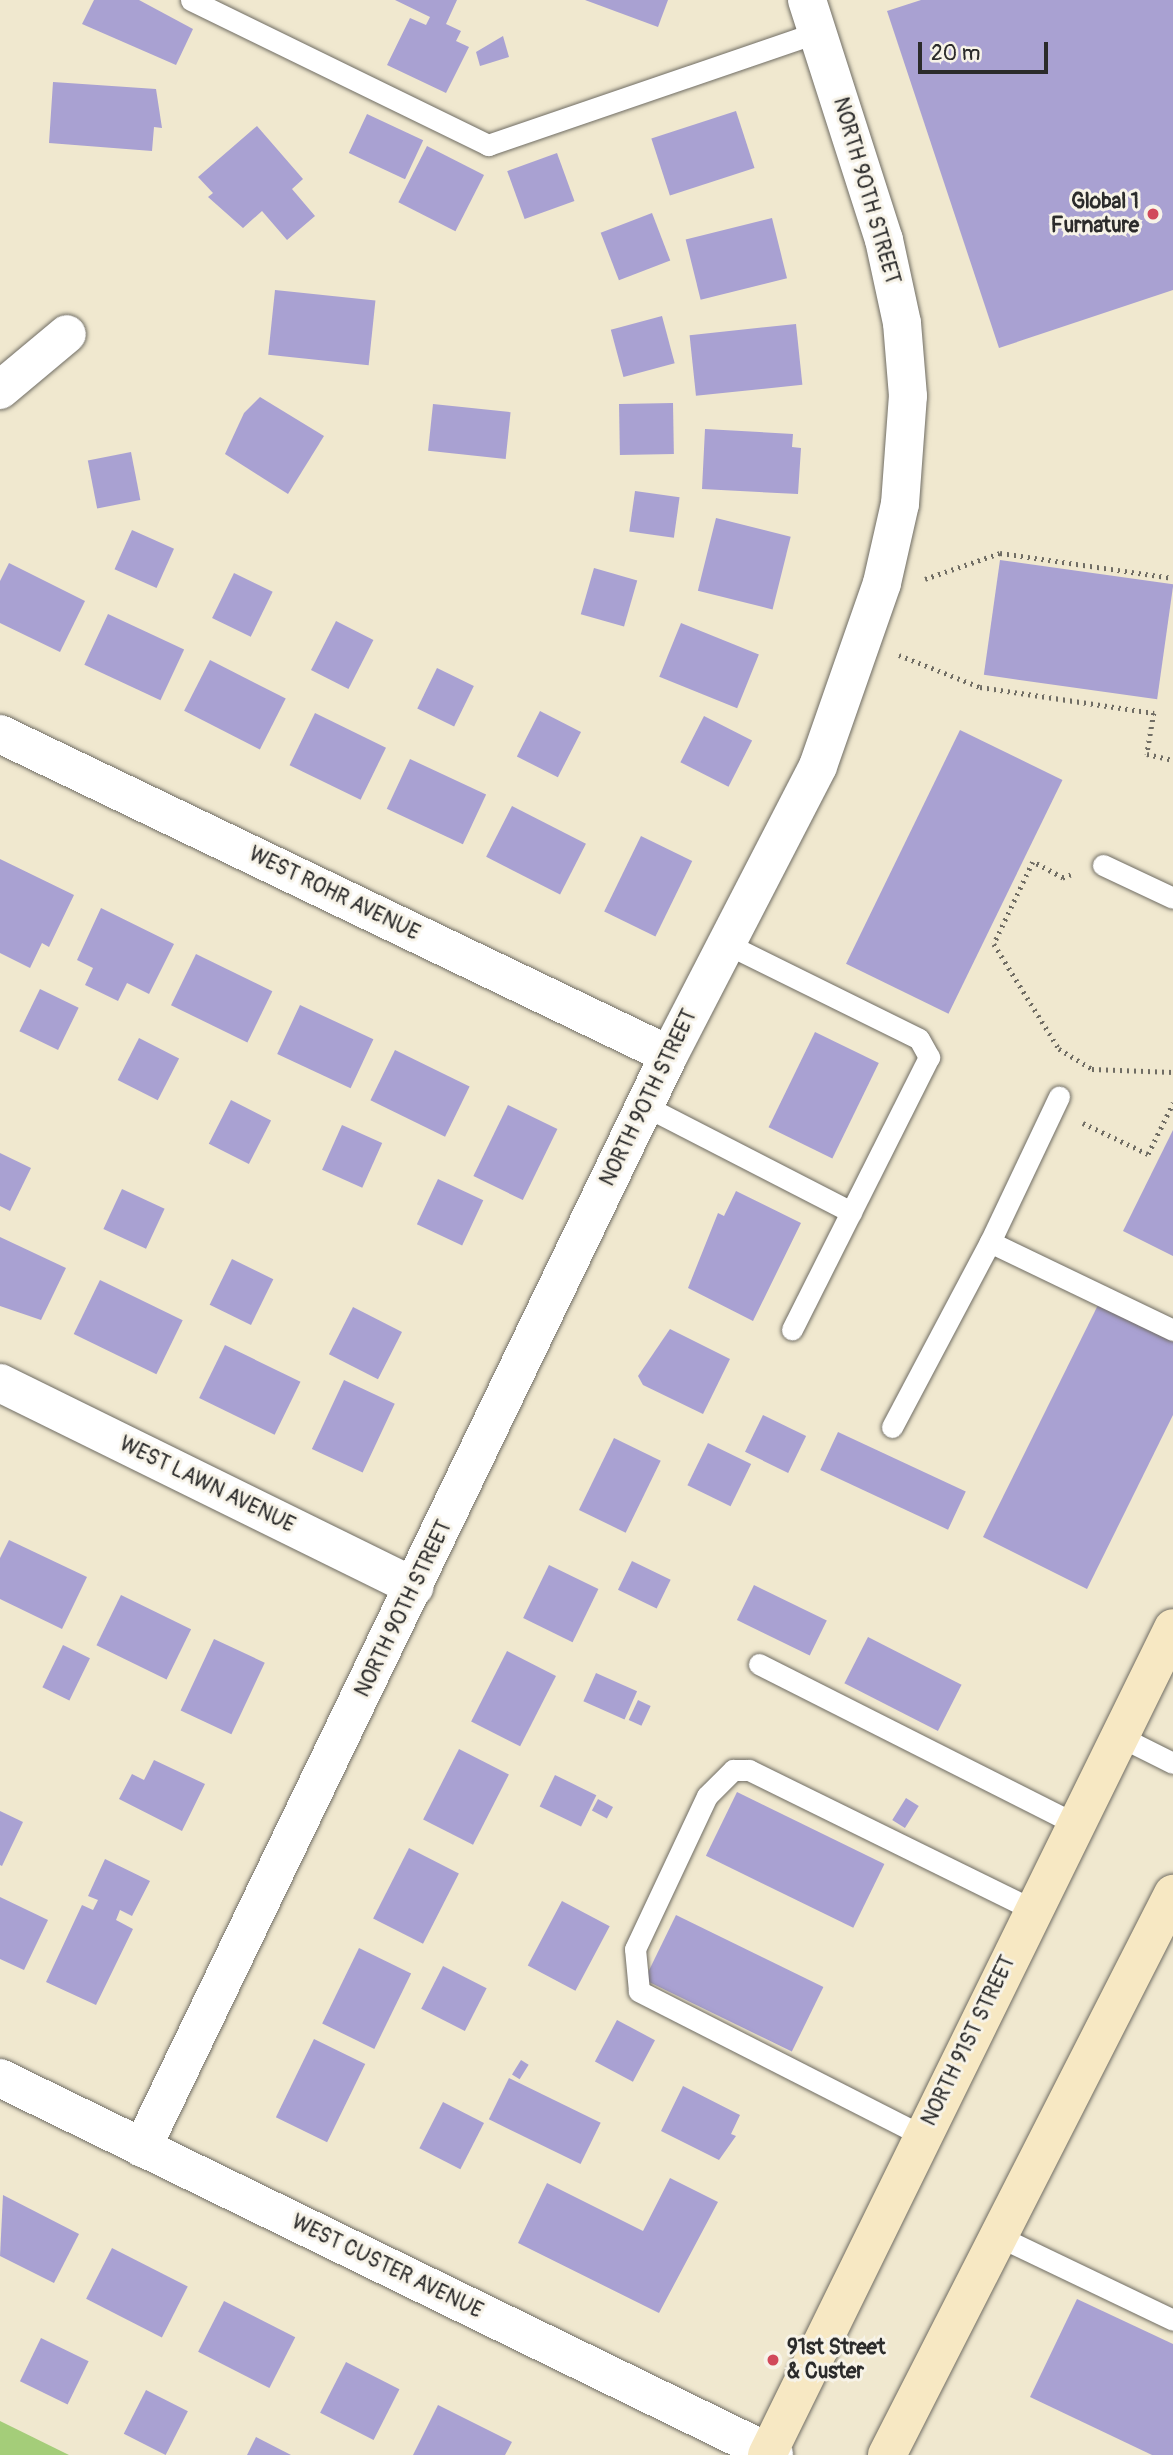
<!DOCTYPE html>
<html>
<head>
<meta charset="utf-8">
<style>
  body { margin:0 }
  #map { position:relative; width:1173px; height:2455px; overflow:hidden; background:#f0e8cf; font-family:Pangolin,sans-serif }
  div>[style] { position:absolute }
  [style*='--x'] { left:calc(var(--x)*1px); top:calc(var(--y)*1px); width:calc(var(--w)*1px); rotate:calc(var(--a)*1deg) }
  .green>* { inset:0; background:#a4cd79 }
  .building>* { inset:0; background:#a9a1d2; transform-origin:0 0 }
  .path>* { height:4.5px; margin-top:-2.25px; transform-origin:0; background:repeating-linear-gradient(90deg,#706d64 0 2px,transparent 0 7px) }
  .roads { filter:drop-shadow(0 0 2px #706d64) drop-shadow(0 0 2px #706d64) }
  .service>* { height:21px; margin:-10.5px; padding:0 10.5px; transform-origin:10.5px; border-radius:10.5px; background:#fff }
  .minor>* { height:38px; margin:-19px; padding:0 19px; transform-origin:19px; border-radius:19px; background:#fff }
  .secondary>* { height:38px; margin:-19px; padding:0 19px; transform-origin:19px; border-radius:19px; background:#f7e8c3 }
  .dots>* { width:19px; height:19px; translate:-50% -50%; box-sizing:border-box; border:4px solid #f7f3e8; border-radius:50% }
  span { translate:-50% -50%; white-space:nowrap; text-align:center; line-height:1.15; -webkit-text-stroke:6px #f7f3e8; paint-order:stroke }
  .street-label { font-size:21px; color:#2b2b2b }
  .poi-label { font-size:21px; color:#2b2b2b; font-weight:700 }
  .right { translate:-100% -50%; text-align:right }
  .left { translate:0 -50%; text-align:left }
  .scale { position:absolute; left:918px; top:42px; width:130px; height:32px; box-sizing:border-box; border:4px solid #2b2b2b; border-top:0; padding-left:9px; font-size:21px; line-height:24px; white-space:nowrap; color:#2b2b2b; -webkit-text-stroke:5px #f7f3e8; paint-order:stroke }
</style>
</head>
<body>
<div id="map">
  <div class="green">
    <i style="clip-path:polygon(0 2421px,69px 2455px,0 2455px)"></i>
  </div>
  <div class="building">
    <i style="clip-path:polygon(94px 0,139px 0,193px 29px,176px 65px,82px 24px)"></i>
    <i style="clip-path:polygon(395px 0,457px 0,446px 24px,461px 31px,456px 41px,469px 47px,446px 93px,387px 65px,410px 18px,426px 25px,430px 17px)"></i>
    <i style="clip-path:polygon(585px 0,668px 0,658px 27px)"></i>
    <i style="clip-path:polygon(921px 0,1173px 0,1173px 290px,999px 348px,887px 11px)"></i>
    <i style="clip-path:polygon(503px 36px,509px 57px,480px 66px,476px 52px)"></i>
    <i style="clip-path:polygon(53px 82px,156px 89px,162px 128px,154px 127px,152px 151px,49px 143px)"></i>
    <i style="left:736px;top:111px;width:60px;height:89px;rotate:72deg"></i>
    <i style="left:367px;top:114px;width:62px;height:43px;rotate:25deg"></i>
    <i style="clip-path:polygon(257px 126px,303px 179px,292px 189px,315px 216px,287px 240px,262px 211px,243px 228px,208px 197px,213px 193px,198px 177px)"></i>
    <i style="left:427px;top:146px;width:64px;height:63px;rotate:27deg"></i>
    <i style="left:557px;top:153px;width:51px;height:53px;rotate:70deg"></i>
    <i style="left:652px;top:213px;width:51px;height:55px;rotate:69deg"></i>
    <i style="left:772px;top:218px;width:62px;height:89px;rotate:76deg"></i>
    <i style="left:275px;top:290px;width:101px;height:65px;rotate:6deg"></i>
    <i style="left:662px;top:316px;width:49px;height:53px;rotate:75deg"></i>
    <i style="left:796px;top:324px;width:61px;height:107px;rotate:84deg"></i>
    <i style="clip-path:polygon(260px 397px,324px 436px,288px 494px,225px 454px,244px 413px)"></i>
    <i style="left:673px;top:403px;width:51px;height:54px;rotate:89deg"></i>
    <i style="left:433px;top:404px;width:78px;height:47px;rotate:6deg"></i>
    <i style="clip-path:polygon(705px 429px,793px 434px,792px 447px,801px 448px,798px 494px,702px 489px)"></i>
    <i style="left:131px;top:452px;width:49px;height:44px;rotate:79deg"></i>
    <i style="left:635px;top:491px;width:45px;height:41px;rotate:8deg"></i>
    <i style="left:716px;top:518px;width:77px;height:75px;rotate:14deg"></i>
    <i style="left:132px;top:530px;width:46px;height:43px;rotate:24deg"></i>
    <i style="left:1000px;top:560px;width:175px;height:116px;rotate:8deg"></i>
    <i style="clip-path:polygon(9px 563px,85px 601px,60px 652px,0 623px,0 581px)"></i>
    <i style="left:594px;top:568px;width:45px;height:48px;rotate:16deg"></i>
    <i style="left:234px;top:573px;width:43px;height:50px;rotate:26deg"></i>
    <i style="left:108px;top:614px;width:84px;height:56px;rotate:25deg"></i>
    <i style="left:336px;top:621px;width:42px;height:55px;rotate:27deg"></i>
    <i style="left:681px;top:623px;width:84px;height:58px;rotate:22deg"></i>
    <i style="left:210px;top:660px;width:85px;height:57px;rotate:27deg"></i>
    <i style="left:437px;top:668px;width:41px;height:45px;rotate:26deg"></i>
    <i style="left:540px;top:711px;width:46px;height:51px;rotate:27deg"></i>
    <i style="left:315px;top:713px;width:79px;height:58px;rotate:26deg"></i>
    <i style="left:704px;top:716px;width:54px;height:52px;rotate:27deg"></i>
    <i style="left:960px;top:730px;width:114px;height:260px;rotate:26deg"></i>
    <i style="left:410px;top:759px;width:84px;height:55px;rotate:25deg"></i>
    <i style="left:512px;top:806px;width:83px;height:57px;rotate:27deg"></i>
    <i style="left:641px;top:836px;width:57px;height:84px;rotate:26deg"></i>
    <i style="clip-path:polygon(0 859px,74px 895px,49px 947px,42px 943px,30px 968px,0 953px)"></i>
    <i style="clip-path:polygon(101px 908px,174px 944px,149px 994px,127px 983px,118px 1001px,85px 985px,93px 968px,77px 960px)"></i>
    <i style="left:196px;top:954px;width:85px;height:57px;rotate:26deg"></i>
    <i style="left:40px;top:989px;width:43px;height:47px;rotate:26deg"></i>
    <i style="left:300px;top:1005px;width:81px;height:54px;rotate:25deg"></i>
    <i style="left:815px;top:1032px;width:71px;height:106px;rotate:26deg"></i>
    <i style="left:139px;top:1038px;width:45px;height:47px;rotate:27deg"></i>
    <i style="left:395px;top:1050px;width:83px;height:56px;rotate:26deg"></i>
    <i style="left:231px;top:1100px;width:45px;height:49px;rotate:27deg"></i>
    <i style="left:508px;top:1105px;width:55px;height:79px;rotate:26deg"></i>
    <i style="left:342px;top:1125px;width:44px;height:49px;rotate:24deg"></i>
    <i style="clip-path:polygon(1173px 1130px,1173px 1256px,1123px 1231px)"></i>
    <i style="clip-path:polygon(0 1153px,31px 1168px,10px 1211px,0 1206px)"></i>
    <i style="left:438px;top:1179px;width:50px;height:50px;rotate:25deg"></i>
    <i style="left:122px;top:1189px;width:47px;height:44px;rotate:25deg"></i>
    <i style="clip-path:polygon(736px 1191px,801px 1223px,753px 1321px,688px 1288px,718px 1213px,724px 1216px)"></i>
    <i style="clip-path:polygon(0 1237px,66px 1268px,41px 1320px,0 1306px)"></i>
    <i style="left:232px;top:1259px;width:46px;height:51px;rotate:26deg"></i>
    <i style="left:100px;top:1280px;width:92px;height:60px;rotate:26deg"></i>
    <i style="clip-path:polygon(1098px 1305px,1173px 1342px,1173px 1415px,1087px 1589px,983px 1537px)"></i>
    <i style="left:353px;top:1307px;width:55px;height:53px;rotate:27deg"></i>
    <i style="clip-path:polygon(670px 1329px,730px 1359px,703px 1414px,643px 1385px,638px 1376px)"></i>
    <i style="left:225px;top:1345px;width:84px;height:59px;rotate:26deg"></i>
    <i style="left:344px;top:1380px;width:56px;height:76px;rotate:25deg"></i>
    <i style="left:763px;top:1415px;width:48px;height:41px;rotate:26deg"></i>
    <i style="left:838px;top:1432px;width:141px;height:42px;rotate:25deg"></i>
    <i style="left:614px;top:1438px;width:52px;height:80px;rotate:26deg"></i>
    <i style="left:708px;top:1443px;width:48px;height:47px;rotate:26deg"></i>
    <i style="clip-path:polygon(9px 1540px,87px 1577px,62px 1629px,0 1599px,0 1558px)"></i>
    <i style="left:632px;top:1561px;width:43px;height:32px;rotate:26deg"></i>
    <i style="left:549px;top:1565px;width:55px;height:59px;rotate:26deg"></i>
    <i style="left:754px;top:1585px;width:81px;height:39px;rotate:26deg"></i>
    <i style="left:121px;top:1595px;width:78px;height:56px;rotate:26deg"></i>
    <i style="left:868px;top:1637px;width:105px;height:52px;rotate:27deg"></i>
    <i style="left:214px;top:1639px;width:56px;height:79px;rotate:25deg"></i>
    <i style="left:63px;top:1645px;width:30px;height:47px;rotate:26deg"></i>
    <i style="left:507px;top:1651px;width:55px;height:79px;rotate:27deg"></i>
    <i style="left:596px;top:1673px;width:45px;height:31px;rotate:24deg"></i>
    <i style="left:638px;top:1700px;width:14px;height:22px;rotate:25deg"></i>
    <i style="left:459px;top:1749px;width:56px;height:79px;rotate:27deg"></i>
    <i style="clip-path:polygon(154px 1760px,205px 1784px,182px 1831px,119px 1799px,132px 1774px,144px 1780px)"></i>
    <i style="left:555px;top:1775px;width:46px;height:35px;rotate:26deg"></i>
    <i style="left:737px;top:1792px;width:164px;height:71px;rotate:26deg"></i>
    <i style="left:906px;top:1798px;width:15px;height:26px;rotate:32deg"></i>
    <i style="left:598px;top:1799px;width:17px;height:13px;rotate:28deg"></i>
    <i style="clip-path:polygon(0 1811px,23px 1822px,2px 1866px,0 1865px)"></i>
    <i style="left:409px;top:1848px;width:56px;height:79px;rotate:27deg"></i>
    <i style="clip-path:polygon(105px 1859px,150px 1881px,132px 1916px,120px 1910px,116px 1920px,133px 1929px,96px 2005px,46px 1982px,82px 1905px,93px 1910px,98px 1900px,88px 1896px)"></i>
    <i style="clip-path:polygon(0 1897px,48px 1920px,24px 1970px,0 1959px)"></i>
    <i style="left:562px;top:1901px;width:54px;height:73px;rotate:28deg"></i>
    <i style="left:676px;top:1915px;width:164px;height:72px;rotate:26deg"></i>
    <i style="left:359px;top:1948px;width:58px;height:84px;rotate:26deg"></i>
    <i style="left:443px;top:1966px;width:49px;height:48px;rotate:27deg"></i>
    <i style="left:617px;top:2020px;width:43px;height:47px;rotate:28deg"></i>
    <i style="left:314px;top:2039px;width:57px;height:87px;rotate:26deg"></i>
    <i style="left:521px;top:2060px;width:9px;height:17px;rotate:32deg"></i>
    <i style="left:509px;top:2078px;width:102px;height:46px;rotate:26deg"></i>
    <i style="clip-path:polygon(683px 2086px,740px 2115px,731px 2134px,736px 2136px,719px 2160px,661px 2131px)"></i>
    <i style="left:443px;top:2102px;width:46px;height:52px;rotate:27deg"></i>
    <i style="clip-path:polygon(670px 2178px,718px 2202px,659px 2313px,518px 2243px,547px 2183px,643px 2231px)"></i>
    <i style="clip-path:polygon(3px 2195px,79px 2234px,54px 2283px,0 2256px)"></i>
    <i style="left:112px;top:2248px;width:85px;height:57px;rotate:27deg"></i>
    <i style="clip-path:polygon(1077px 2299px,1173px 2344px,1173px 2455px,1152px 2455px,1030px 2397px)"></i>
    <i style="left:224px;top:2301px;width:80px;height:57px;rotate:27deg"></i>
    <i style="left:41px;top:2338px;width:53px;height:48px;rotate:26deg"></i>
    <i style="left:346px;top:2362px;width:60px;height:57px;rotate:27deg"></i>
    <i style="left:146px;top:2390px;width:47px;height:49px;rotate:27deg"></i>
    <i style="clip-path:polygon(438px 2405px,512px 2442px,505px 2455px,413px 2455px)"></i>
    <i style="clip-path:polygon(256px 2437px,291px 2455px,247px 2455px)"></i>
  </div>
  <div class="path">
    <i style="--x:925;--y:579;--w:79;--a:-19.1"></i>
    <i style="--x:1000;--y:553;--w:175;--a:8.2"></i>
    <i style="--x:899;--y:655;--w:87;--a:21.6"></i>
    <i style="--x:980;--y:687;--w:176;--a:8.5"></i>
    <i style="--x:1154;--y:713;--w:42;--a:99.7"></i>
    <i style="--x:1147;--y:754;--w:27;--a:13"></i>
    <i style="--x:1071;--y:875;--w:9;--a:159"></i>
    <i style="--x:1063;--y:878;--w:34;--a:-152"></i>
    <i style="--x:1033;--y:862;--w:91;--a:115.4"></i>
    <i style="--x:994;--y:944;--w:123;--a:58.2"></i>
    <i style="--x:1059;--y:1049;--w:39;--a:31"></i>
    <i style="--x:1092;--y:1069;--w:81;--a:2.1"></i>
    <i style="--x:1083;--y:1123;--w:72;--a:25.5"></i>
    <i style="--x:1148;--y:1154;--w:57;--a:-63.9"></i>
  </div>
  <div class="roads">
    <div class="service">
      <i style="--x:191;--y:0;--w:331;--a:26"></i>
      <i style="--x:488;--y:145;--w:349;--a:-18.9"></i>
      <i style="--x:1103;--y:865;--w:77;--a:25.2"></i>
      <i style="--x:725;--y:943;--w:216;--a:26.3"></i>
      <i style="--x:919;--y:1039;--w:21;--a:61"></i>
      <i style="--x:929;--y:1057;--w:305;--a:116.7"></i>
      <i style="--x:645;--y:1106;--w:232;--a:27.2"></i>
      <i style="--x:990;--y:1242;--w:161;--a:-64.6"></i>
      <i style="--x:892;--y:1427;--w:209;--a:-62.1"></i>
      <i style="--x:990;--y:1242;--w:203;--a:25.7"></i>
      <i style="--x:759;--y:1664;--w:355;--a:26.8"></i>
      <i style="--x:1119;--y:1736;--w:60;--a:26.6"></i>
      <i style="--x:923;--y:2136;--w:319;--a:-153"></i>
      <i style="--x:639;--y:1991;--w:42;--a:-95.4"></i>
      <i style="--x:635;--y:1949;--w:169;--a:-64.8"></i>
      <i style="--x:707;--y:1796;--w:37;--a:-45"></i>
      <i style="--x:733;--y:1770;--w:16;--a:0"></i>
      <i style="--x:749;--y:1770;--w:318;--a:26.2"></i>
      <i style="--x:998;--y:2236;--w:194;--a:25.6"></i>
    </div>
    <div class="minor">
      <i style="--x:0;--y:390;--w:87;--a:-39.9"></i>
      <i style="--x:0;--y:734;--w:742;--a:25.63"></i>
      <i style="--x:0;--y:1383;--w:462;--a:26.2"></i>
      <i style="--x:0;--y:2078;--w:861;--a:25.97"></i>
      <i style="--x:142;--y:2148;--w:1213;--a:-64.26"></i>
      <i style="--x:669;--y:1055;--w:325;--a:-62.7"></i>
      <i style="--x:818;--y:766;--w:194;--a:-70.7"></i>
      <i style="--x:882;--y:583;--w:81;--a:-77.2"></i>
      <i style="--x:900;--y:504;--w:108;--a:-85.8"></i>
      <i style="--x:908;--y:396;--w:73;--a:-94.7"></i>
      <i style="--x:902;--y:323;--w:85;--a:-102.2"></i>
      <i style="--x:884;--y:240;--w:252;--a:-107.8"></i>
    </div>
    <div class="secondary">
      <i style="--x:767;--y:2455;--w:921;--a:-63.85"></i>
      <i style="--x:887;--y:2455;--w:630;--a:-62.99"></i>
    </div>
  </div>
  <div class="dots">
    <i style="left:1153px;top:214px;background:#d1495b"></i>
    <i style="left:773px;top:2360px;background:#d1495b"></i>
  </div>
  <div class="street-label">
    <span style="left:866px;top:191px;rotate:74deg">NORTH 90TH STREET</span>
    <span style="left:334px;top:894px;rotate:26deg">WEST ROHR AVENUE</span>
    <span style="left:649px;top:1098px;rotate:-64deg">NORTH 90TH STREET</span>
    <span style="left:207px;top:1485px;rotate:26deg">WEST LAWN AVENUE</span>
    <span style="left:404px;top:1609px;rotate:-64deg">NORTH 90TH STREET</span>
    <span style="left:969px;top:2041px;rotate:-64deg">NORTH 91ST STREET</span>
    <span style="left:387px;top:2267px;rotate:26deg">WEST CUSTER AVENUE</span>
  </div>
  <div class="poi-label">
    <span class="right" style="left:1139px;top:214px">Global 1<br>Furnature</span>
    <span class="left" style="left:787px;top:2360px">91st Street<br>&amp; Custer</span>
  </div>
  <div class="scale">20 m</div>
</div>
</body>
</html>
